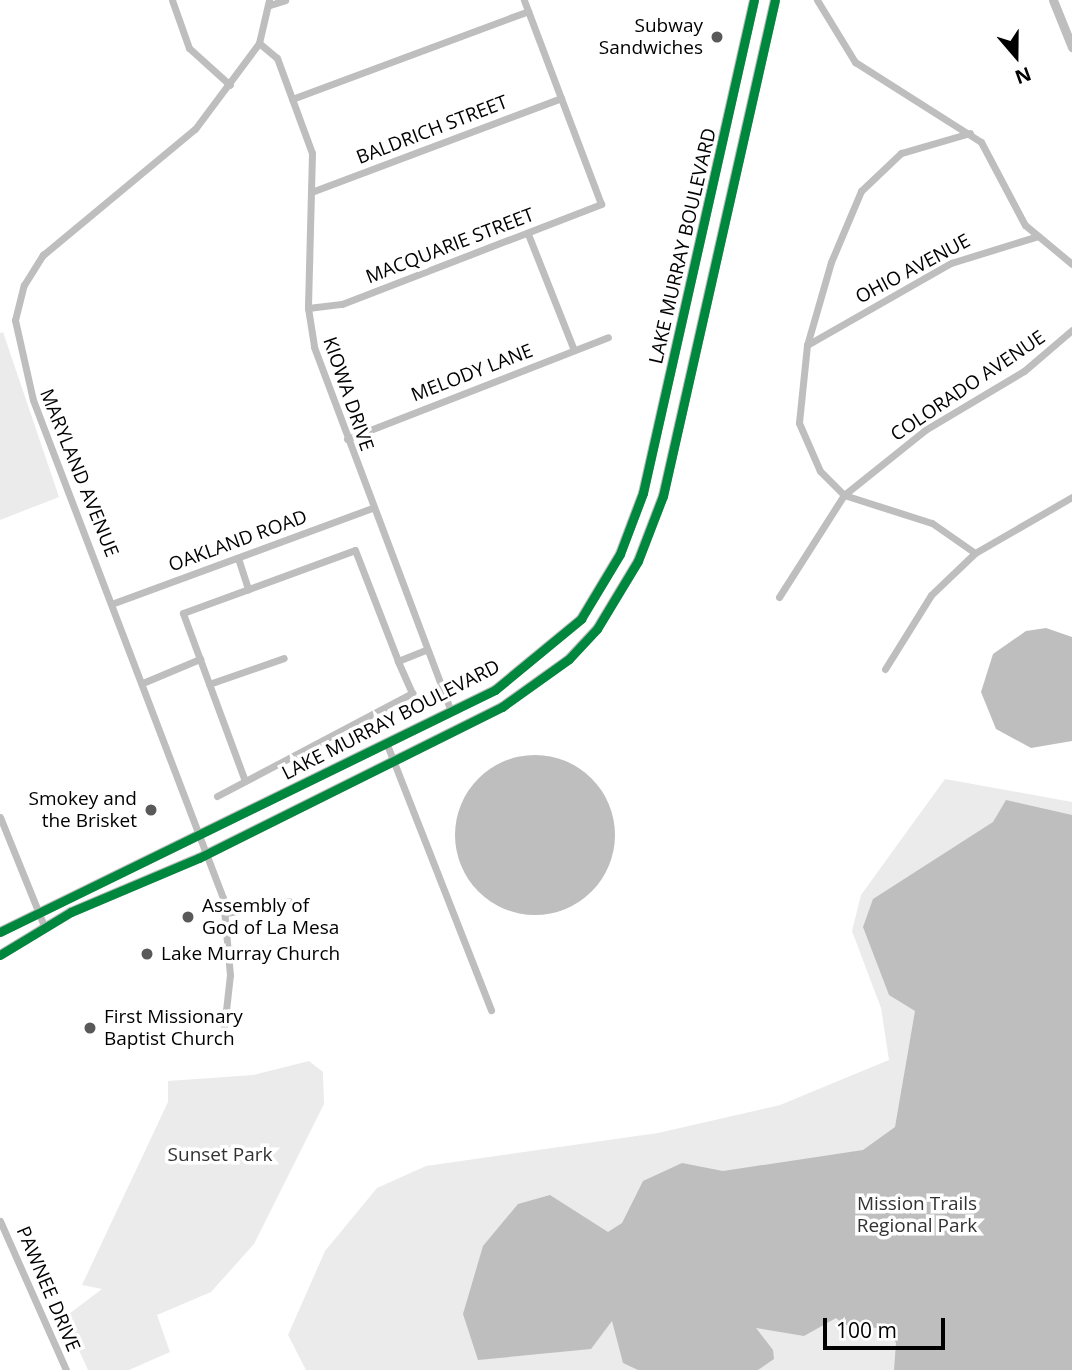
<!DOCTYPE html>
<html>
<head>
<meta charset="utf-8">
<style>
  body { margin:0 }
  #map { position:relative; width:1072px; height:1370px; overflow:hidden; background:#fff; font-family:"Open Sans",sans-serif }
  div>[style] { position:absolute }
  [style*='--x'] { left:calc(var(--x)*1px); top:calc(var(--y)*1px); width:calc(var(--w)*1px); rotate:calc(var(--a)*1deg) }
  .green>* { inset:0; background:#ebebeb }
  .water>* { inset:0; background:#bebebe }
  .round { border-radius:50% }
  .minor>* { height:7px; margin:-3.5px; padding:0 3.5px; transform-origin:3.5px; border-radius:3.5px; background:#bebebe }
  .tertiary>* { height:9px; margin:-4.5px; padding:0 4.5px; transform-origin:4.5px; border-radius:4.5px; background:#bebebe }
  .secondary>* { height:10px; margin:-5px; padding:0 5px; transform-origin:5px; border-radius:5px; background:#b8b8b8 }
  .cycleway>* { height:9px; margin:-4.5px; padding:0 4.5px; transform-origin:4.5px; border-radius:4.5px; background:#00873e }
  .dots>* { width:19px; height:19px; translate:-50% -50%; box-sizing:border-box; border:4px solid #fff; border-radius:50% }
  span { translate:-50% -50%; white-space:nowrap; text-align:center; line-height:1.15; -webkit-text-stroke:7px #fff; paint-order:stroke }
  .poi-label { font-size:19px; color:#000 }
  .right { translate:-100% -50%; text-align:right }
  .left { translate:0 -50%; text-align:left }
  .street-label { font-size:19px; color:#000 }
  .park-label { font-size:19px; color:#323232 }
  .north { position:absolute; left:981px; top:21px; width:70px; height:70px; -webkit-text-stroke:5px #fff; paint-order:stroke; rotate:160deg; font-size:19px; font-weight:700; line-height:28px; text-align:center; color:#000 }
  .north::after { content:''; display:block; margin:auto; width:24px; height:32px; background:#000; clip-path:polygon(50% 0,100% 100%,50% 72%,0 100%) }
  .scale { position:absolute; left:823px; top:1318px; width:122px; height:32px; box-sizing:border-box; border:4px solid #000; border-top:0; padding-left:9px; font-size:21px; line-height:24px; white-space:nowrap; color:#000; -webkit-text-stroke:5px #fff; paint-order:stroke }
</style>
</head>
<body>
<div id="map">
  <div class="green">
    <i style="clip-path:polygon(3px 332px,59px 497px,0 520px,0 333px)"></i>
    <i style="clip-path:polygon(945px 779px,1072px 802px,1072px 1370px,306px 1370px,288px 1335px,325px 1251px,377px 1188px,426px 1166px,658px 1133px,780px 1105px,889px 1060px,881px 1008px,852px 931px,861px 895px)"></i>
    <i style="clip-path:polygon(309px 1061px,323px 1072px,324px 1104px,254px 1244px,211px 1292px,157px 1315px,170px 1352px,129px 1370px,88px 1370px,77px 1346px,66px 1351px,53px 1326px,102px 1289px,82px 1285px,168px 1102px,168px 1081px,253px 1075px)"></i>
  </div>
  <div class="water">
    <i style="clip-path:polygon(1046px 628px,1072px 637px,1072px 741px,1031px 748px,996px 729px,981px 692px,993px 654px,1026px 631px)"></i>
    <i class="round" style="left:455px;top:755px;width:160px;height:160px"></i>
    <i style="clip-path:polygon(1006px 800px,1072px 815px,1072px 1370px,894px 1370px,896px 1343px,888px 1329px,845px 1325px,836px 1318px,804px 1336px,756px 1328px,773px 1350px,774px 1359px,758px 1370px,638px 1370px,623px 1363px,612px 1321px,591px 1349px,478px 1360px,463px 1314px,483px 1246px,518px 1204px,550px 1195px,608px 1232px,622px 1223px,643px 1181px,682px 1163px,723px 1171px,863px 1150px,895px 1127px,915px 1011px,889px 995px,863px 927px,873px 899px,993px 822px)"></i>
  </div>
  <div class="minor">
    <i style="--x:172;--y:0;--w:51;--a:70.5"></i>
    <i style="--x:189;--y:48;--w:55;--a:42.1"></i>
    <i style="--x:817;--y:0;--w:73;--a:58.5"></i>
    <i style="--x:855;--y:62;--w:149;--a:32.4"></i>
    <i style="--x:981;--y:142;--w:94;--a:62.1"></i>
    <i style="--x:1025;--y:225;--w:61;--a:39.7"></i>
    <i style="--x:270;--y:5;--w:16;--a:-18"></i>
    <i style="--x:259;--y:43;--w:23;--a:40"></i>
    <i style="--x:277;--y:58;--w:101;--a:69.8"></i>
    <i style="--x:312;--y:153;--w:155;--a:91.5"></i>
    <i style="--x:308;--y:308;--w:39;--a:81"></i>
    <i style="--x:314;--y:347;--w:389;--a:69.4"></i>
    <i style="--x:292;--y:99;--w:252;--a:-20.4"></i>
    <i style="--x:970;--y:133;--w:72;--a:163.8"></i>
    <i style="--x:901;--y:153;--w:55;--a:136.5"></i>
    <i style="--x:861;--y:191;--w:77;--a:112.9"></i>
    <i style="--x:831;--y:262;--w:86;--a:106.1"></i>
    <i style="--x:807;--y:345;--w:78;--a:95.9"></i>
    <i style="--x:799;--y:423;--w:52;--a:66.4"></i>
    <i style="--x:820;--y:471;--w:34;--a:45"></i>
    <i style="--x:844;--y:495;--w:92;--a:17.7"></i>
    <i style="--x:932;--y:523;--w:52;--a:34.9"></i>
    <i style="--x:314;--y:191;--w:264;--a:-20.6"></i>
    <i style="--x:528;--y:234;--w:125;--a:68.4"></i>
    <i style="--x:308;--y:308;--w:34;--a:-7"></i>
    <i style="--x:342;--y:304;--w:278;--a:-21.1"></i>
    <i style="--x:601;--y:204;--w:218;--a:-110.7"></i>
    <i style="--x:807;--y:345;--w:166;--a:-29.7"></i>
    <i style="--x:951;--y:263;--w:91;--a:-17.2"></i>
    <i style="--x:347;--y:439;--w:280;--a:-21.3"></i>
    <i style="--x:238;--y:558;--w:33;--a:72"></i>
    <i style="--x:779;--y:597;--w:121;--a:-57.5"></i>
    <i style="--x:844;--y:495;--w:104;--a:-38.7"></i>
    <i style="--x:925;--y:430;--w:115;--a:-30.8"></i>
    <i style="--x:1024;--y:371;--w:63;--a:-40.5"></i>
    <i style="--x:114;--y:603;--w:275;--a:-20.2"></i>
    <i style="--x:885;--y:669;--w:87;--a:-58.1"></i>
    <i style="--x:931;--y:595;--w:61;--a:-43.7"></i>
    <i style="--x:975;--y:553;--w:112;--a:-30"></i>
    <i style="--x:145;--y:682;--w:60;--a:-22.7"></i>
    <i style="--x:209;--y:684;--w:79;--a:-19.1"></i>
    <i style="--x:386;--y:742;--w:288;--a:68.6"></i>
    <i style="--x:245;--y:781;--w:179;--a:-110.3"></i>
    <i style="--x:183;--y:613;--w:183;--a:-20.1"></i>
    <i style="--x:355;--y:550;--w:119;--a:68.8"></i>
    <i style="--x:217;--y:796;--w:221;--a:-27.8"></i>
    <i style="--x:412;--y:693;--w:35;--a:-114"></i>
    <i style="--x:398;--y:661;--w:31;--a:-22"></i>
    <i style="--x:0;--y:817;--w:118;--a:68"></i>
    <i style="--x:226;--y:913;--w:64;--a:-10.8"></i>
    <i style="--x:223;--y:1037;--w:62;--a:-83.6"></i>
    <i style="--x:230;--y:975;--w:77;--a:-95.2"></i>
    <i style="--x:223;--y:898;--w:533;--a:-110.88"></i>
    <i style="--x:33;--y:400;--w:82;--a:-102.7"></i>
    <i style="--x:15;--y:320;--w:36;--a:-76"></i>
    <i style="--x:24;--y:285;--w:36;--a:-58"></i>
    <i style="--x:43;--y:255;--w:197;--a:-39.7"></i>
    <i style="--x:195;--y:129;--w:107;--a:-53.3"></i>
    <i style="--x:259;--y:43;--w:44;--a:-76.9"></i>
    <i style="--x:0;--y:1221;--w:163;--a:66.1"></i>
  </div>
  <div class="tertiary">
    <i style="--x:1053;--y:0;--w:51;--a:68"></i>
  </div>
  <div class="secondary">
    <i style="--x:0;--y:932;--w:551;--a:-26.05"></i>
    <i style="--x:495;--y:690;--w:112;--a:-39.5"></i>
    <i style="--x:581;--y:619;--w:76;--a:-59"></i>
    <i style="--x:620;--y:554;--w:65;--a:-69.3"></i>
    <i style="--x:643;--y:493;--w:505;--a:-77.31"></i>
    <i style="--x:0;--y:955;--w:83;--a:-31.2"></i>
    <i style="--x:71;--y:912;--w:139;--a:-22.9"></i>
    <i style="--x:199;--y:858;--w:339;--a:-26.5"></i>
    <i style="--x:502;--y:707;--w:82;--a:-35.6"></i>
    <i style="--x:569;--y:659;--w:41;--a:-47"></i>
    <i style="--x:597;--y:629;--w:79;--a:-58.9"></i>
    <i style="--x:638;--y:561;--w:70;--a:-69"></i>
    <i style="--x:663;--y:496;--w:508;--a:-77.28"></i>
  </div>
  <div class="cycleway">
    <i style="--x:0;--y:932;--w:551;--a:-26.05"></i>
    <i style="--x:495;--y:690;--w:112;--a:-39.5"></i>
    <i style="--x:581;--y:619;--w:76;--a:-59"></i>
    <i style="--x:620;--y:554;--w:65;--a:-69.3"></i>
    <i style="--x:643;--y:493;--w:505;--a:-77.31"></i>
    <i style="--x:0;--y:955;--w:83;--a:-31.2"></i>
    <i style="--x:71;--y:912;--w:139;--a:-22.9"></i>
    <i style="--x:199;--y:858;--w:339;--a:-26.5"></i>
    <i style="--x:502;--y:707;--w:82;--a:-35.6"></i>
    <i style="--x:569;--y:659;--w:41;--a:-47"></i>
    <i style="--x:597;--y:629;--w:79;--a:-58.9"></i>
    <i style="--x:638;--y:561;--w:70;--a:-69"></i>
    <i style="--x:663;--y:496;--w:508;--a:-77.28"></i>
  </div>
  <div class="dots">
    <i style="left:717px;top:37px;background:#595959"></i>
    <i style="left:151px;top:810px;background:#595959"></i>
    <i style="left:188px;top:917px;background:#595959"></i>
    <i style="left:147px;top:954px;background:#595959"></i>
    <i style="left:90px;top:1028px;background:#595959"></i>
  </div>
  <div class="poi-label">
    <span class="right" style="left:703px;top:37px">Subway<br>Sandwiches</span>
    <span class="right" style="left:137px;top:810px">Smokey and<br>the Brisket</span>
    <span class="left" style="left:202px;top:917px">Assembly of<br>God of La Mesa</span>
    <span class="left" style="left:161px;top:954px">Lake Murray Church</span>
    <span class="left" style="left:104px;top:1028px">First Missionary<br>Baptist Church</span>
  </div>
  <div class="street-label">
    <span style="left:432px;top:130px;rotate:-21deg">BALDRICH STREET</span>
    <span style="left:450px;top:246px;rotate:-21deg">MACQUARIE STREET</span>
    <span style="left:683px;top:246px;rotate:-77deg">LAKE MURRAY BOULEVARD</span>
    <span style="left:913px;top:269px;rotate:-28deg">OHIO AVENUE</span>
    <span style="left:472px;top:373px;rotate:-21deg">MELODY LANE</span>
    <span style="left:968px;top:386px;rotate:-34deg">COLORADO AVENUE</span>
    <span style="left:348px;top:394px;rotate:71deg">KIOWA DRIVE</span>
    <span style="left:79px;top:473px;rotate:68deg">MARYLAND AVENUE</span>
    <span style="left:238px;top:541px;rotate:-20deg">OAKLAND ROAD</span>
    <span style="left:391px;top:720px;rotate:-27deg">LAKE MURRAY BOULEVARD</span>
    <span style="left:48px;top:1289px;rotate:67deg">PAWNEE DRIVE</span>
  </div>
  <div class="park-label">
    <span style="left:220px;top:1155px">Sunset Park</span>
    <span style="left:917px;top:1215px">Mission Trails<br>Regional Park</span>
  </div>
  <div class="north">N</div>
  <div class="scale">100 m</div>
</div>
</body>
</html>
